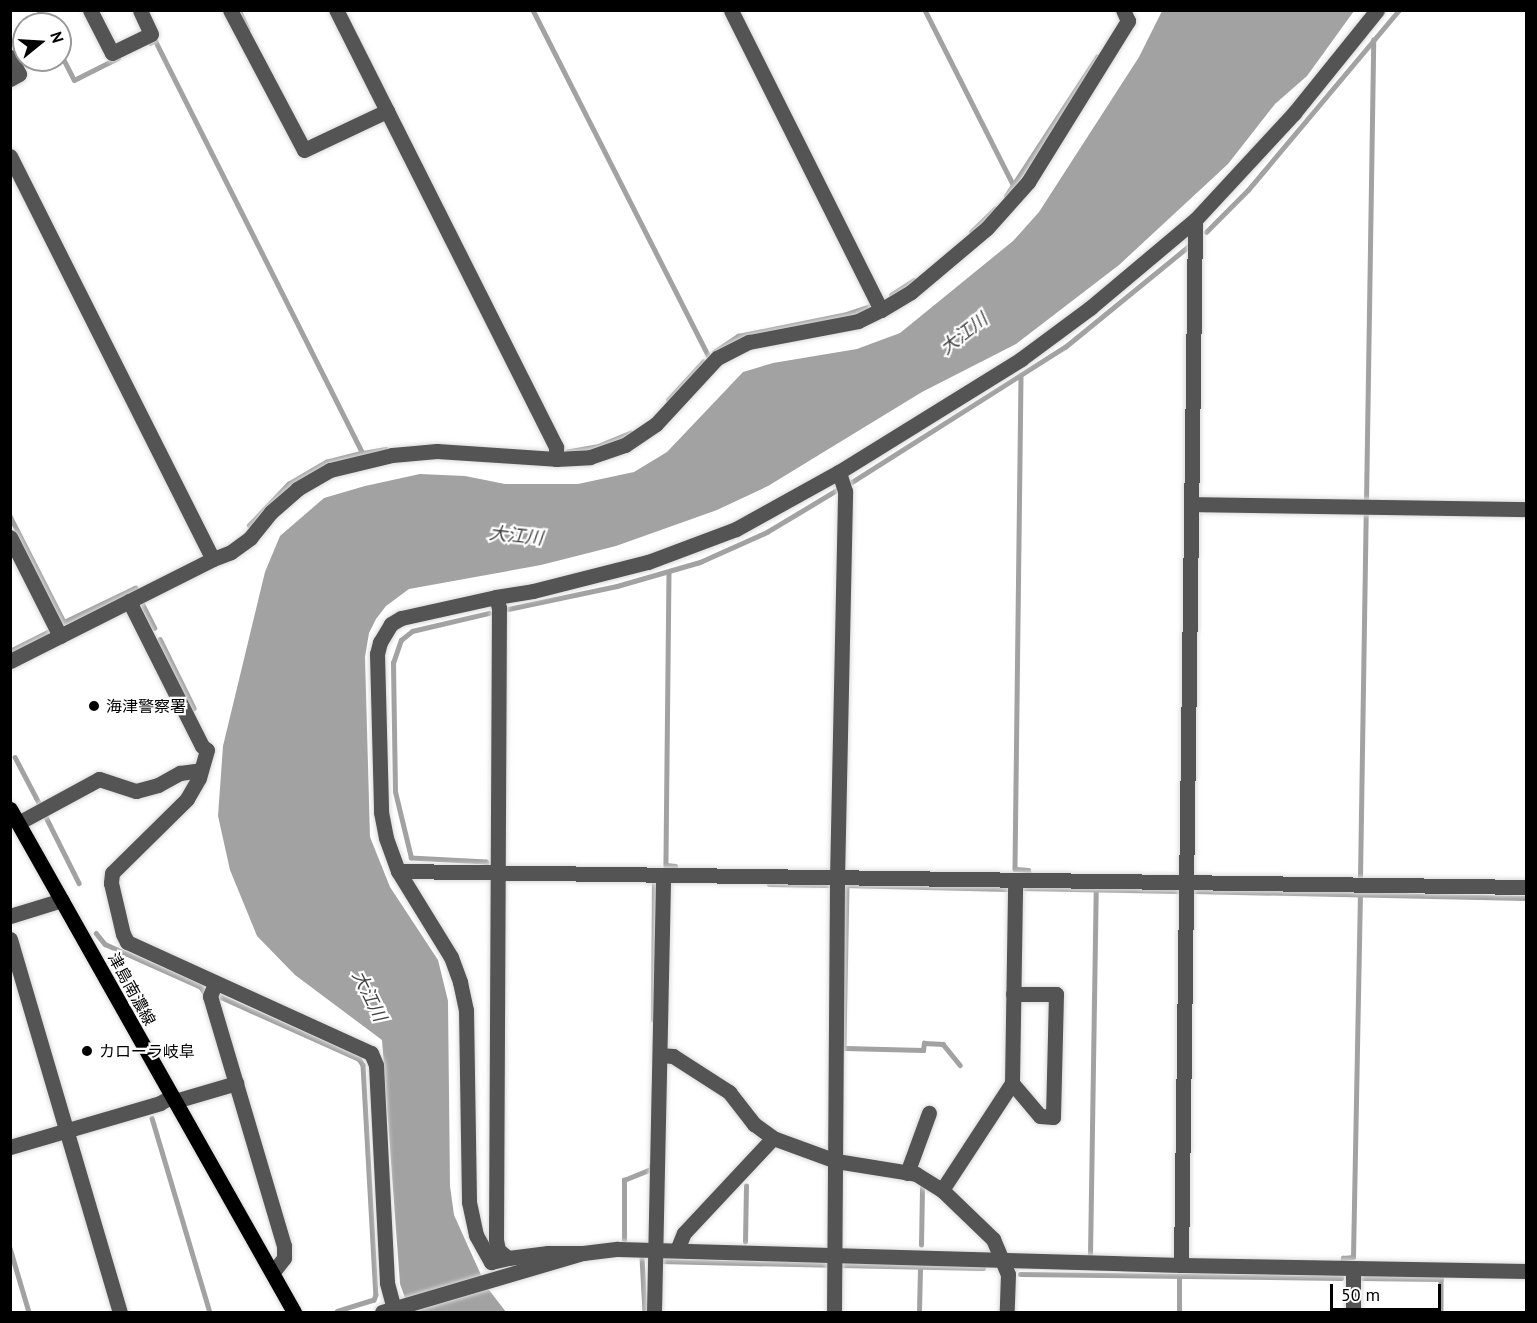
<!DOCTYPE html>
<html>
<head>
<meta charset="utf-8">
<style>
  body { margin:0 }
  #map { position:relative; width:1537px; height:1323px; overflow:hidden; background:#fff; font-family:"PT Sans","Noto Sans JP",sans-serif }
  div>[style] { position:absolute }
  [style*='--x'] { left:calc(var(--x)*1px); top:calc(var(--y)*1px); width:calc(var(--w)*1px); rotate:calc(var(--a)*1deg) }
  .water>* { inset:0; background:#a2a2a2 }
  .stream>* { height:4.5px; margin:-2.25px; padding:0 2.25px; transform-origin:2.25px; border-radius:2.25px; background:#a2a2a2 }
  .roads { filter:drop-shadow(0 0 2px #dbdbdb) drop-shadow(0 0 2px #dbdbdb) }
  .minor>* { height:15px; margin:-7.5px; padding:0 7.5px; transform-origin:7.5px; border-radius:7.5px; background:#545454 }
  .major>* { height:15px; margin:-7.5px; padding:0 7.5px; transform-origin:7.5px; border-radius:7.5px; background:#000 }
  .dots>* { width:16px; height:16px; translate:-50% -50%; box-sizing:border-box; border:3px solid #fff; border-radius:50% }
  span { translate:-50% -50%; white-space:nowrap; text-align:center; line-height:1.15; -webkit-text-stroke:4.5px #fff; paint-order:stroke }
  .poi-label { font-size:16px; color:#000 }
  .left { translate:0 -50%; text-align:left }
  .street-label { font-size:16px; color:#000 }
  .water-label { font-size:18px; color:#434343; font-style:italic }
  .frame { position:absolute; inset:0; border:12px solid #000; pointer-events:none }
  .north { position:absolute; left:12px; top:12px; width:60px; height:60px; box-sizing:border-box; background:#fff; border:2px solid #999; border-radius:50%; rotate:72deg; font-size:16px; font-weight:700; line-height:24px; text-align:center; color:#000 }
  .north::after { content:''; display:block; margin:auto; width:21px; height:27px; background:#000; clip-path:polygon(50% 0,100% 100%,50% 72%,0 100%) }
  .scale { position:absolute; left:1330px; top:1284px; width:111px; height:27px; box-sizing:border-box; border:3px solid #000; border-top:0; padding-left:8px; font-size:18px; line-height:21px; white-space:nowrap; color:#000; -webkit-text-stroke:4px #fff; paint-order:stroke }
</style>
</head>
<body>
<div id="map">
  <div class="water">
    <i style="clip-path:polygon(1162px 11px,1354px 11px,1307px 76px,1275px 104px,1228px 164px,1119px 265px,1016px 344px,922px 392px,768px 486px,717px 510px,616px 546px,541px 565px,409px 589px,386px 606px,376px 619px,369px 633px,365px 657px,370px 837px,390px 887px,438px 960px,448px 1001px,450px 1186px,454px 1215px,486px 1286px,506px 1312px,410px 1312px,400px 1284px,382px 1040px,295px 975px,257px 936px,230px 870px,218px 816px,223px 746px,265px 572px,280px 536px,324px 498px,365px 486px,420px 474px,465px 476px,505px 484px,578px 484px,634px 472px,667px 452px,743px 372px,773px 363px,857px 349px,900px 333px,1013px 241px,1039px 212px,1139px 57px)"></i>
  </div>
  <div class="stream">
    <i style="--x:39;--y:10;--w:16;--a:63"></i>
    <i style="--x:239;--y:10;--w:21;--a:65"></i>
    <i style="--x:533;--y:10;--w:389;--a:63.1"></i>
    <i style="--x:925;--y:10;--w:197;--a:63.2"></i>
    <i style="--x:150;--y:43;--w:6;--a:-31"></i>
    <i style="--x:155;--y:40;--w:462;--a:63.3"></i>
    <i style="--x:363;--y:453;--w:37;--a:166"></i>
    <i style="--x:327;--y:462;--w:44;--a:149.9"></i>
    <i style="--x:289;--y:484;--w:57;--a:133.6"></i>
    <i style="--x:60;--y:52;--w:31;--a:63"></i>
    <i style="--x:74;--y:80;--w:49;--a:-26.6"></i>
    <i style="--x:1006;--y:196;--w:166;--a:-56.8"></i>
    <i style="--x:971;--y:232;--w:33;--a:-44"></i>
    <i style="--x:1206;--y:232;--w:59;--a:-45"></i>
    <i style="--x:1248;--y:190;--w:235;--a:-50"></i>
    <i style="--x:891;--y:295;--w:27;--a:-33"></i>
    <i style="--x:714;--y:352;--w:29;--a:-34"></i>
    <i style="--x:738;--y:336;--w:111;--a:-11.4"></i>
    <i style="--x:847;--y:314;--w:24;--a:-19"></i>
    <i style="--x:1021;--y:377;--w:492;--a:90.7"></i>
    <i style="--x:1015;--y:869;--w:13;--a:4"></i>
    <i style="--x:1028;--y:870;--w:5;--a:68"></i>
    <i style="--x:668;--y:400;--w:52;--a:-47.4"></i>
    <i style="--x:565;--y:452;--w:34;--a:-10"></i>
    <i style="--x:598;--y:446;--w:35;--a:-22"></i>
    <i style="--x:363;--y:453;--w:23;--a:-10"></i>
    <i style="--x:852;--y:482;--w:252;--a:-32.4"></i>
    <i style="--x:1065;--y:347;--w:160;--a:-39.2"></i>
    <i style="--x:1366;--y:502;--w:462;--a:-89.1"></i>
    <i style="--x:10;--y:516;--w:119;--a:63"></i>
    <i style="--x:64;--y:622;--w:79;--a:-25.6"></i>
    <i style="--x:135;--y:588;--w:3;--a:72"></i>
    <i style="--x:669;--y:572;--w:293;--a:90.6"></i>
    <i style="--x:666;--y:865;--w:9;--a:6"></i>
    <i style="--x:675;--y:866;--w:3;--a:90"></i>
    <i style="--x:141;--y:601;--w:30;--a:63"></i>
    <i style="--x:508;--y:609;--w:111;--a:-11.9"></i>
    <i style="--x:617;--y:586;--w:86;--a:-16.1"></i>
    <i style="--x:700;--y:562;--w:73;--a:-24.1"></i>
    <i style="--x:767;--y:532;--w:82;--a:-31"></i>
    <i style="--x:160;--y:639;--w:77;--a:63.8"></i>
    <i style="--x:10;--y:651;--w:45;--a:-26.6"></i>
    <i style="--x:15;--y:757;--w:50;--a:62.4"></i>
    <i style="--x:45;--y:815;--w:76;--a:63.4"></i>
    <i style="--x:487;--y:865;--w:3;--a:-108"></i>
    <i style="--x:486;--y:862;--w:75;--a:-176.9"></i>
    <i style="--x:411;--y:858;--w:68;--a:-103.6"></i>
    <i style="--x:395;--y:792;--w:129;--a:-90.9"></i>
    <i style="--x:393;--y:663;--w:24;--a:-71"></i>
    <i style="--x:401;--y:640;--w:14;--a:-39"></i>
    <i style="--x:412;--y:631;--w:79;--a:-13.2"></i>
    <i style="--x:1360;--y:878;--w:365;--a:-89.1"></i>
    <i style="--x:769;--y:884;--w:62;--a:0.9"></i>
    <i style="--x:845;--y:885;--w:162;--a:1.4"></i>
    <i style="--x:847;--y:885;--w:163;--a:91.1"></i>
    <i style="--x:844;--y:1048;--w:79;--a:1.5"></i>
    <i style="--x:923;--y:1050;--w:7;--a:-82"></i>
    <i style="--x:924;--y:1043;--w:19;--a:3"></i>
    <i style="--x:943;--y:1044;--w:27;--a:51"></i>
    <i style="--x:1023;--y:888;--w:156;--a:1.1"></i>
    <i style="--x:1193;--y:891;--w:333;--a:1.2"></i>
    <i style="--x:96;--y:933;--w:14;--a:51"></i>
    <i style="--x:105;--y:944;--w:105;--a:24.1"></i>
    <i style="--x:201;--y:987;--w:9;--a:58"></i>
    <i style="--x:216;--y:998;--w:5;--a:-11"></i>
    <i style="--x:221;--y:997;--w:151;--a:24.2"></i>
    <i style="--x:359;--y:1059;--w:7;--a:56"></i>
    <i style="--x:363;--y:1065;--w:230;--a:86.8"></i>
    <i style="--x:376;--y:1295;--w:5;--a:112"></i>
    <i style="--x:374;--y:1300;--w:38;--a:163"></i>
    <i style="--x:653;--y:1020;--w:138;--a:-89.6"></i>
    <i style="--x:152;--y:1118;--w:202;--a:73.4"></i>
    <i style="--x:624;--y:1240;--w:60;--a:-90"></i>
    <i style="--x:624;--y:1180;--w:29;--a:-22"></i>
    <i style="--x:651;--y:1169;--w:3;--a:-90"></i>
    <i style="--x:745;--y:1242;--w:56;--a:-89"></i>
    <i style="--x:921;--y:1245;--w:57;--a:-89"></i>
    <i style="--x:10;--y:1248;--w:67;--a:73.5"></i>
    <i style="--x:1090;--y:1256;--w:366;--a:-89.1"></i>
    <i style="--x:642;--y:1257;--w:55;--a:86.9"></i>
    <i style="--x:659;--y:1261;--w:170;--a:1.3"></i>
    <i style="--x:1342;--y:1262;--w:4;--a:-76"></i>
    <i style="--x:1343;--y:1258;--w:10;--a:-6"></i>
    <i style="--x:1353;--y:1257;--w:367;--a:-88.9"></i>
    <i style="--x:840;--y:1265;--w:143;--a:1.2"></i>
    <i style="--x:1020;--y:1274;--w:321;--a:0.7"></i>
    <i style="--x:1341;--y:1278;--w:3;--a:-90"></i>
    <i style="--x:1361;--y:1278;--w:80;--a:0.7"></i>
    <i style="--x:1441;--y:1279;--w:33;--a:90"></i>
    <i style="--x:919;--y:1312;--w:45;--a:-88.7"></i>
    <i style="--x:1179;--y:1312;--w:36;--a:-90"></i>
  </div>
  <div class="roads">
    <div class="minor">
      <i style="--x:90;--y:10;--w:48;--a:62.9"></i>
      <i style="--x:112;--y:53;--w:43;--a:-26"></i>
      <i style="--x:151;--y:34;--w:26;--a:-115"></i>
      <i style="--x:230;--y:10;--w:158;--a:62.1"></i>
      <i style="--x:304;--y:150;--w:92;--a:-25.2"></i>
      <i style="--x:10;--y:57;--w:19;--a:62"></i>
      <i style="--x:19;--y:74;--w:10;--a:151"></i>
      <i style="--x:10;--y:156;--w:451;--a:63.3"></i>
      <i style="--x:213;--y:559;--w:227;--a:153.3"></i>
      <i style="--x:881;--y:310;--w:35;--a:-31"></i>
      <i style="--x:911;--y:292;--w:99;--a:-40.1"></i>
      <i style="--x:987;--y:228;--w:62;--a:-48.3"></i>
      <i style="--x:1028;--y:182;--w:190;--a:-58.2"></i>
      <i style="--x:1128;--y:21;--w:12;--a:-114"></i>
      <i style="--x:556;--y:459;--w:34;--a:-3"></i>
      <i style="--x:590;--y:457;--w:37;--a:-19"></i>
      <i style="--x:625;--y:445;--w:37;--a:-34"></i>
      <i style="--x:656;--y:424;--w:90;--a:-47.3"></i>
      <i style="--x:717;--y:358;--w:36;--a:-27"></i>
      <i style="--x:749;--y:342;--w:111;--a:-10.9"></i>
      <i style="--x:858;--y:321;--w:25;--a:-26"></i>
      <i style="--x:881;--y:310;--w:335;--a:-116.6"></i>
      <i style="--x:1192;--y:504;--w:334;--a:0.9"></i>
      <i style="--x:10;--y:537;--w:111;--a:63.2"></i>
      <i style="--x:213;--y:559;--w:19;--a:-21"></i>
      <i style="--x:231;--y:552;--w:24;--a:-36"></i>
      <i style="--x:250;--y:538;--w:33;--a:-51"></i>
      <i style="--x:271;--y:512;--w:35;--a:-41"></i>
      <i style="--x:297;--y:489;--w:38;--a:-30"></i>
      <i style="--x:330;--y:470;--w:64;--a:-13.6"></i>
      <i style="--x:392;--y:455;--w:45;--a:-5.1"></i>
      <i style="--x:437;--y:451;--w:119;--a:3.8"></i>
      <i style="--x:556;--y:459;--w:12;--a:-90"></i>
      <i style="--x:556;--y:447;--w:489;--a:-116.7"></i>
      <i style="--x:496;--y:597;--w:97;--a:167.5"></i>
      <i style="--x:401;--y:618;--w:12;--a:149"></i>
      <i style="--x:391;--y:624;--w:21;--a:121"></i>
      <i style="--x:380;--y:642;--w:12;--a:104"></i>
      <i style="--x:377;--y:654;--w:158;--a:88.5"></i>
      <i style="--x:381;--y:812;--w:26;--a:79"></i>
      <i style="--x:386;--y:838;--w:35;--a:70"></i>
      <i style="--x:398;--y:871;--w:1128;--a:0.81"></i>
      <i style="--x:129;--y:601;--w:162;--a:63.3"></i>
      <i style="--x:202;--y:746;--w:6;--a:39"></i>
      <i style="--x:207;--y:750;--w:29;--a:106"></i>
      <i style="--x:199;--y:778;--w:24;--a:120"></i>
      <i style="--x:187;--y:799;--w:105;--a:135.4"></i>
      <i style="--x:112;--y:873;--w:10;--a:96"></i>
      <i style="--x:111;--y:883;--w:52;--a:76.8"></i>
      <i style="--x:123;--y:934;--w:9;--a:63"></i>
      <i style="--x:127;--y:942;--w:268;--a:24.5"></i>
      <i style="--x:371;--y:1053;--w:13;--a:67"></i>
      <i style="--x:376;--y:1065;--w:218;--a:87.1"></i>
      <i style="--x:387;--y:1283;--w:30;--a:75"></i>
      <i style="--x:18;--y:823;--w:92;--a:-28.5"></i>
      <i style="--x:99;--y:779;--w:39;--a:18"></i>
      <i style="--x:136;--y:791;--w:23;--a:-15"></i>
      <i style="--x:158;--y:785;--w:25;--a:-29"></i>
      <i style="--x:180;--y:773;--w:21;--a:-8"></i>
      <i style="--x:398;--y:871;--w:101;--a:58.4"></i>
      <i style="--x:451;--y:957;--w:27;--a:70"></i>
      <i style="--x:460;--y:982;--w:29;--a:78"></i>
      <i style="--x:466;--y:1010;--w:192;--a:89.1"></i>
      <i style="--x:469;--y:1202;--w:34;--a:78"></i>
      <i style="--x:476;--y:1235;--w:31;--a:61"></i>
      <i style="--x:491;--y:1262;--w:17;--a:-13"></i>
      <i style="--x:10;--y:916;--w:54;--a:-17.1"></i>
      <i style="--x:10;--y:939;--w:389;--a:73.6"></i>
      <i style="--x:215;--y:984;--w:13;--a:113"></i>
      <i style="--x:210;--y:996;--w:261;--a:73.5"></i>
      <i style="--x:284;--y:1246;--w:12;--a:90"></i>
      <i style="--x:284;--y:1258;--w:18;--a:128"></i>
      <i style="--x:660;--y:1055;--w:13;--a:4"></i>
      <i style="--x:673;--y:1056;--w:67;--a:32.7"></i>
      <i style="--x:729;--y:1092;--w:41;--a:52"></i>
      <i style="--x:754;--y:1124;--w:24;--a:36"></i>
      <i style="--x:773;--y:1138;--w:67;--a:20.1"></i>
      <i style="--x:836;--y:1161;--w:81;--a:9.2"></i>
      <i style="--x:916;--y:1174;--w:31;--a:32"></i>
      <i style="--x:942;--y:1190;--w:71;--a:43.9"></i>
      <i style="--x:993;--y:1239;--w:38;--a:67"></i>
      <i style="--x:1008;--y:1274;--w:38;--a:92"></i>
      <i style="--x:1012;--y:1083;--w:43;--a:49.7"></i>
      <i style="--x:1040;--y:1116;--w:13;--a:4"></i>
      <i style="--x:1053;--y:1117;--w:123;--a:-88.6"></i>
      <i style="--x:1056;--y:994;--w:43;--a:180"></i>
      <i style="--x:175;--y:1101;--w:64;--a:-16.4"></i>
      <i style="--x:10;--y:1147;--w:156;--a:-16.3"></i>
      <i style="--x:160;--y:1103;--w:14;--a:-30"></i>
      <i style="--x:907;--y:1173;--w:64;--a:-69.9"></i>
      <i style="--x:942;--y:1190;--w:128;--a:-56.8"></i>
      <i style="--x:1012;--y:1083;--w:202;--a:-89.1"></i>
      <i style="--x:677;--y:1250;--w:18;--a:-68"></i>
      <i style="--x:684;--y:1233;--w:130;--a:-46.9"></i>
      <i style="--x:583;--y:1253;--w:35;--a:180"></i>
      <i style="--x:548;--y:1253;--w:40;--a:172.9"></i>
      <i style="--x:508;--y:1258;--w:13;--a:-141"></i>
      <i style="--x:498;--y:1250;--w:10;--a:-101"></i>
      <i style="--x:496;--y:1240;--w:632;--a:-89.73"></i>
      <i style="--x:499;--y:608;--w:11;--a:-105"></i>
      <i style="--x:496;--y:597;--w:37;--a:-9"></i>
      <i style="--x:533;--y:591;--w:119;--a:-14.2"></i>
      <i style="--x:648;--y:562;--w:94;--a:-20.6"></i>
      <i style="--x:736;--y:529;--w:118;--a:-29"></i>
      <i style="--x:839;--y:472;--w:214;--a:-31.8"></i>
      <i style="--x:1021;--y:359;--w:86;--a:-36.5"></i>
      <i style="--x:1090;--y:308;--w:137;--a:-40"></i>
      <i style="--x:1195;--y:220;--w:146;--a:-47.2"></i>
      <i style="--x:1294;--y:113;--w:132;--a:-51.1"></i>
      <i style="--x:1181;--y:1265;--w:1045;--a:-89.23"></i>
      <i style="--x:382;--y:1312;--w:209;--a:-16.4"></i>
      <i style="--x:583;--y:1253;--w:35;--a:-7"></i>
      <i style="--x:618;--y:1249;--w:563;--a:1.63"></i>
      <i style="--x:1181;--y:1265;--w:345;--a:1"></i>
      <i style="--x:654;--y:1312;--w:436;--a:-88.8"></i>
      <i style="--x:834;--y:1312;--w:433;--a:-89.6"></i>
      <i style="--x:837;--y:879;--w:388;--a:-88.8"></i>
      <i style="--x:845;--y:491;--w:20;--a:-108"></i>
      <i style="--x:1353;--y:1312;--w:44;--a:-90"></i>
    </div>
    <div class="major">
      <i style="--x:10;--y:809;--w:578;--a:60.55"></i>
    </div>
  </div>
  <div class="dots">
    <i style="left:94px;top:706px;background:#000"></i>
    <i style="left:87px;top:1051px;background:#000"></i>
  </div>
  <div class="poi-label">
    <span class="left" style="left:106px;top:706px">海津警察署</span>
    <span class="left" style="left:99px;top:1051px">カローラ岐阜</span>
  </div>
  <div class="street-label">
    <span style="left:132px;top:989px;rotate:61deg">津島南濃線</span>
  </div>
  <div class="water-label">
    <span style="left:964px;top:334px;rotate:-38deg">大江川</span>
    <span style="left:516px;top:536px;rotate:6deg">大江川</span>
    <span style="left:369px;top:996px;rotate:64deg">大江川</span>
  </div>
  <div class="frame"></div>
  <div class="north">N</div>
  <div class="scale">50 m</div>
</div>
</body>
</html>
